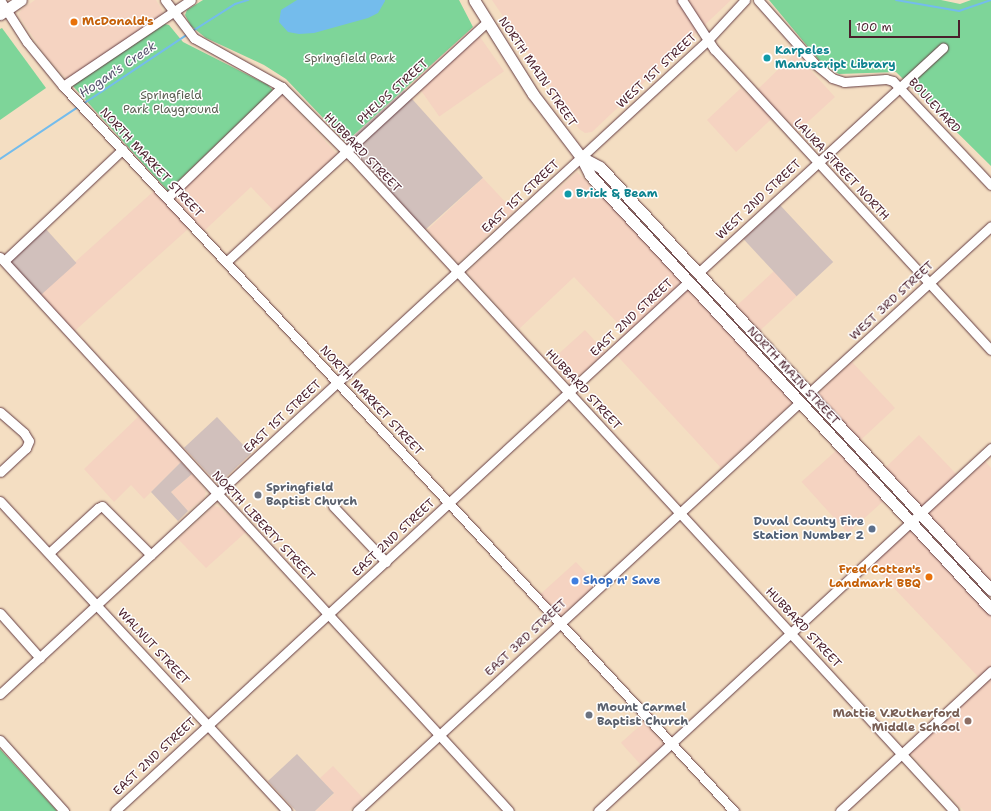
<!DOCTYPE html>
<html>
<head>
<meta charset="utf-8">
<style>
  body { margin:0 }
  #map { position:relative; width:991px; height:811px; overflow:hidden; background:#f4dec2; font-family:"Shantell Sans",sans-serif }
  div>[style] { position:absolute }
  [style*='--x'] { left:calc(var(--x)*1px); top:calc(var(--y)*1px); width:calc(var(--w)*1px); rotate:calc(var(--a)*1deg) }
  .built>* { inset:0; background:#f5d3c1; transform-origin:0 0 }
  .industrial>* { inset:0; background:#d1c0bc; transform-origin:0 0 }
  .green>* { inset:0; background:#7ed599 }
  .water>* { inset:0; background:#74bcec }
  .stream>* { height:2px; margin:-1px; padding:0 1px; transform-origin:1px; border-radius:1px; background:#74bcec }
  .roads { filter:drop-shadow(0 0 1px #643c42) drop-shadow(0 0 1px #643c42) }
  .minor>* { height:9px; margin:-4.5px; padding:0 4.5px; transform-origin:4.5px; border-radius:4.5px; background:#fff }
  .major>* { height:11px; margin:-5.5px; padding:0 5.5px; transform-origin:5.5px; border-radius:5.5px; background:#fff }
  .dots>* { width:11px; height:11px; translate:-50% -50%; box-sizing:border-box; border:2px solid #fff; border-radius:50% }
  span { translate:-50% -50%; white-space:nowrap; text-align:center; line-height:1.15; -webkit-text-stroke:3px #fff; paint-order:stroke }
  .food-label { font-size:12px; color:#c56008; font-weight:700 }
  .left { translate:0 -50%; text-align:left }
  .right { translate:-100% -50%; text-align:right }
  .culture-label { font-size:12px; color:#0d838f; font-weight:700 }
  .park-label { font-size:12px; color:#5c5f52 }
  .street-label { font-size:12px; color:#4a1f2b }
  .worship-label { font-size:12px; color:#5b616d; font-weight:700 }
  .service-label { font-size:12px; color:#4e5e75; font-weight:700 }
  .shop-label { font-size:12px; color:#366cbe; font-weight:700 }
  .education-label { font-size:12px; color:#785e54; font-weight:700 }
  .water-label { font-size:13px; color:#59566f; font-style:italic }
  .scale { position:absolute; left:849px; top:20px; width:111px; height:18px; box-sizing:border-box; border:2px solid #4a1f2b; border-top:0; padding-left:5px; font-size:12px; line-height:14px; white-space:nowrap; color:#4a1f2b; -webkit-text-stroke:3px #fff; paint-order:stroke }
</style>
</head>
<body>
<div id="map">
  <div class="built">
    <i style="clip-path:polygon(35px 0,156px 0,162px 10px,165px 24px,72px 85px,45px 55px,21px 19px,19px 14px,22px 9px)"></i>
    <i style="clip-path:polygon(492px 0,731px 0,592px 132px,585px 133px,579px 129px)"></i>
    <i style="left:473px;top:27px;width:54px;height:79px;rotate:55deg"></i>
    <i style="clip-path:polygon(795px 53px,835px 97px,798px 131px,779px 112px,736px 152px,707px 120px,741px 88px,750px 97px)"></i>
    <i style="clip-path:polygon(273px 90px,282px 94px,337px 154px,274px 211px,251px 187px,204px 231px,168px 191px)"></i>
    <i style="clip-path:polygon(577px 172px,599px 194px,603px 195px,794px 401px,721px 468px,610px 348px,626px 332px,574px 277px,519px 329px,467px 272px)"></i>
    <i style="left:483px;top:178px;width:45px;height:76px;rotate:47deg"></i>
    <i style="left:155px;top:190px;width:51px;height:156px;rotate:48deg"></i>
    <i style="left:774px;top:271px;width:34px;height:51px;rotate:47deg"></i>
    <i style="left:585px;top:330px;width:30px;height:47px;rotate:48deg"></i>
    <i style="left:852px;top:362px;width:63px;height:48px;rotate:47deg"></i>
    <i style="clip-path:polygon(139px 416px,181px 462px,144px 499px,131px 485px,114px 502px,84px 469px)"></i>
    <i style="clip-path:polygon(919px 435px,964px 482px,985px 461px,991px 468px,991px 585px,884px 469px)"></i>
    <i style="left:838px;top:449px;width:69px;height:49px;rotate:48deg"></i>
    <i style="clip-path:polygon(192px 474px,206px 492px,204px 498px,188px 511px,171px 492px)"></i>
    <i style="clip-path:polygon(214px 506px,219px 507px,246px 532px,206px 568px,178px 539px)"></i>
    <i style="clip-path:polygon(911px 529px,991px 615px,991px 811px,964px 811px,910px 753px,985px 684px,872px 565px)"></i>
    <i style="left:576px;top:562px;width:30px;height:50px;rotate:48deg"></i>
    <i style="left:644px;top:722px;width:30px;height:31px;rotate:48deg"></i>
    <i style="clip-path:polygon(333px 766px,363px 798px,349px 811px,315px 811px,334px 794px,320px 778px)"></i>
  </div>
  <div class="industrial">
    <i style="left:404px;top:90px;width:118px;height:78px;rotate:48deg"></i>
    <i style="left:780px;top:205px;width:78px;height:50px;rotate:47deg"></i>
    <i style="left:45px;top:228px;width:47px;height:49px;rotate:48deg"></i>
    <i style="left:217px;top:417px;width:50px;height:45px;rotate:47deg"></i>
    <i style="clip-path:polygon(181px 462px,192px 474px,171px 492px,188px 511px,178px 521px,151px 492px)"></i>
    <i style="clip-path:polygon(297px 754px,334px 793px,315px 811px,296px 811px,268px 781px)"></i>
  </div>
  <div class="green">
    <i style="clip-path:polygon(203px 0,459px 0,473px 27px,346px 142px,286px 79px,264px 65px,206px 38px,191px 26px,185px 15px,187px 10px)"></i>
    <i style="clip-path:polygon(769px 0,941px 0,960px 4px,971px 0,991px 0,991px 166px,896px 72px,839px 74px,823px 65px)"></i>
    <i style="clip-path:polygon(165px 24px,169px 25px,183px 42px,268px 85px,273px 90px,168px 191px,72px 85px)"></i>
    <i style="clip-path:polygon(2px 28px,46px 88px,0 120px,0 29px)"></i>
    <i style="clip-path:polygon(0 749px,57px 811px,0 811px)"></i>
  </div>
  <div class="water">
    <i style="clip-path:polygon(297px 0,385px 0,385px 1px,378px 13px,368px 18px,314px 33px,299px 34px,288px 32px,279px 22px,281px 10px)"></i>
  </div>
  <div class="stream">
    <i style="--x:896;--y:0;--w:64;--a:9.9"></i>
    <i style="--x:959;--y:11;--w:34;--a:-19"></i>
    <i style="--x:191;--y:32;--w:52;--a:-32.5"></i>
    <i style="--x:235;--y:4;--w:14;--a:-17"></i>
    <i style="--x:83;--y:104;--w:126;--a:-33.7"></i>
    <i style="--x:0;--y:159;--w:94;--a:-33.7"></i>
  </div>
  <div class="roads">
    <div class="minor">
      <i style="--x:0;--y:0;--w:50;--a:57.3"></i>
      <i style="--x:27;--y:42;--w:57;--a:50.7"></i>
      <i style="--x:63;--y:86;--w:988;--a:47.22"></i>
      <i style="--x:165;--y:0;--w:48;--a:52.7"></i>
      <i style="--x:194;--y:38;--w:101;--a:29.1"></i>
      <i style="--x:282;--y:87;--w:100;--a:45"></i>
      <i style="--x:353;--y:158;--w:887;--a:47.37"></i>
      <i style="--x:682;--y:0;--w:59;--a:56.9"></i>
      <i style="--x:714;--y:49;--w:409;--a:47.4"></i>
      <i style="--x:758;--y:0;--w:86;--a:48.3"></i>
      <i style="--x:815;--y:64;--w:22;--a:39"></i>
      <i style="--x:832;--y:78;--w:13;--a:18"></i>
      <i style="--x:844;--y:82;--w:42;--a:-4.1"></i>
      <i style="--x:886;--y:79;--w:7;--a:16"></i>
      <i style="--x:893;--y:81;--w:143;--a:46.7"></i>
      <i style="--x:63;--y:86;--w:154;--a:-33.9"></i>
      <i style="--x:167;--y:198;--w:160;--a:-44"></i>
      <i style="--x:0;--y:257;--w:752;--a:47.42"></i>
      <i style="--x:4;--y:261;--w:163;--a:-43.3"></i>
      <i style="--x:226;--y:262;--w:355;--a:-42.6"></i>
      <i style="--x:698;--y:273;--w:333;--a:-42.6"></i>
      <i style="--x:809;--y:393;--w:247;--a:-42.5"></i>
      <i style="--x:0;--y:412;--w:32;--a:41"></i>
      <i style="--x:24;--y:433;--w:9;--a:58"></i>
      <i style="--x:29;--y:441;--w:8;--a:113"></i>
      <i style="--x:26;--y:448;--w:35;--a:137"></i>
      <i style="--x:0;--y:501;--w:422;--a:47.2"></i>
      <i style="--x:333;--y:506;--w:77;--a:46.6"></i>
      <i style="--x:49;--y:553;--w:67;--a:-42.6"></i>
      <i style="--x:98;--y:508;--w:4;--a:-27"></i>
      <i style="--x:102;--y:506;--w:69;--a:45"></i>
      <i style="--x:0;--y:613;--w:60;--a:48.4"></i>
      <i style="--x:0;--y:694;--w:962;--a:-42.73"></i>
      <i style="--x:707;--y:41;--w:56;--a:-47.2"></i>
      <i style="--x:0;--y:740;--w:96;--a:48"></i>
      <i style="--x:115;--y:811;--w:780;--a:-42.71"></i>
      <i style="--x:357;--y:811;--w:603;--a:-42.71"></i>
      <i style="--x:598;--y:811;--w:535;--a:-42.73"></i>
      <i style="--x:840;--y:811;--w:206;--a:-42.8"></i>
    </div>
    <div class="major">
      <i style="--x:474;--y:0;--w:111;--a:57.9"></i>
      <i style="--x:533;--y:94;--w:79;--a:52.7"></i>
      <i style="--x:581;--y:157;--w:20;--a:63"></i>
      <i style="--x:590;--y:175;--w:591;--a:47.26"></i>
      <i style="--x:0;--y:14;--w:25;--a:-34"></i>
      <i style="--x:581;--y:157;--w:21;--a:28"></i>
      <i style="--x:600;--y:167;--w:576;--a:47.25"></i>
    </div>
  </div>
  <div class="dots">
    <i style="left:74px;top:22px;background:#e8710a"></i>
    <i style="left:767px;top:58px;background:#0f9aa8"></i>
    <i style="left:568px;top:194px;background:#0f9aa8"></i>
    <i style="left:258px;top:495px;background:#6b7280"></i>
    <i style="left:872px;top:529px;background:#5c6f8a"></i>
    <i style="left:929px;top:577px;background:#e8710a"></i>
    <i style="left:575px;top:581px;background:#3f7fe0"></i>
    <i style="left:589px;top:715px;background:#6b7280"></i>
    <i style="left:968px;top:721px;background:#8d6e63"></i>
  </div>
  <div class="food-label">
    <span class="left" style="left:82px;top:22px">McDonald's</span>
    <span class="right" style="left:921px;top:577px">Fred Cotten's<br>Landmark BBQ</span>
  </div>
  <div class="culture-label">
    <span class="left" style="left:775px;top:58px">Karpeles<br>Manuscript Library</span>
    <span class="left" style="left:576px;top:194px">Brick &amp; Beam</span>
  </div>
  <div class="park-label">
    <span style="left:350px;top:59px">Springfield Park</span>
    <span style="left:171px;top:103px">Springfield<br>Park Playground</span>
  </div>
  <div class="street-label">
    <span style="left:657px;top:71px;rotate:-43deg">WEST 1ST STREET</span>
    <span style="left:537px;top:72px;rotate:56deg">NORTH MAIN STREET</span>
    <span style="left:393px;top:92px;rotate:-42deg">PHELPS STREET</span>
    <span style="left:934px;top:106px;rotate:47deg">BOULEVARD</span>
    <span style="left:362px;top:153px;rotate:46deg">HUBBARD STREET</span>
    <span style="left:151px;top:163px;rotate:47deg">NORTH MARKET STREET</span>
    <span style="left:841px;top:170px;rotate:47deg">LAURA STREET NORTH</span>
    <span style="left:521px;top:197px;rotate:-43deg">EAST 1ST STREET</span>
    <span style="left:759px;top:200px;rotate:-43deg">WEST 2ND STREET</span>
    <span style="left:892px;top:301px;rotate:-43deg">WEST 3RD STREET</span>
    <span style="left:632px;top:318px;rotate:-43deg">EAST 2ND STREET</span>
    <span style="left:793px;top:376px;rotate:47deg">NORTH MAIN STREET</span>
    <span style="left:583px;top:390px;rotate:47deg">HUBBARD STREET</span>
    <span style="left:371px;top:401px;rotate:47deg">NORTH MARKET STREET</span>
    <span style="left:283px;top:417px;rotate:-43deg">EAST 1ST STREET</span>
    <span style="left:263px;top:526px;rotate:47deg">NORTH LIBERTY STREET</span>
    <span style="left:394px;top:538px;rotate:-43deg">EAST 2ND STREET</span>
    <span style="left:803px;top:628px;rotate:47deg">HUBBARD STREET</span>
    <span style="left:526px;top:638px;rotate:-43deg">EAST 3RD STREET</span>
    <span style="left:153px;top:647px;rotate:47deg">WALNUT STREET</span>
    <span style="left:155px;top:757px;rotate:-43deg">EAST 2ND STREET</span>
  </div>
  <div class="worship-label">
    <span class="left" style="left:266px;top:495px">Springfield<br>Baptist Church</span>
    <span class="left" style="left:597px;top:715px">Mount Carmel<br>Baptist Church</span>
  </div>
  <div class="service-label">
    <span class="right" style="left:864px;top:529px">Duval County Fire<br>Station Number 2</span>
  </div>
  <div class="shop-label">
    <span class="left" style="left:583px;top:581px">Shop n' Save</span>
  </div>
  <div class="education-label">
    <span class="right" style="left:960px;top:721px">Mattie V.Rutherford<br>Middle School</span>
  </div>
  <div class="water-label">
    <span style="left:118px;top:70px;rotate:-34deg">Hogan's Creek</span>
  </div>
  <div class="scale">100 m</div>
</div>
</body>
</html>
